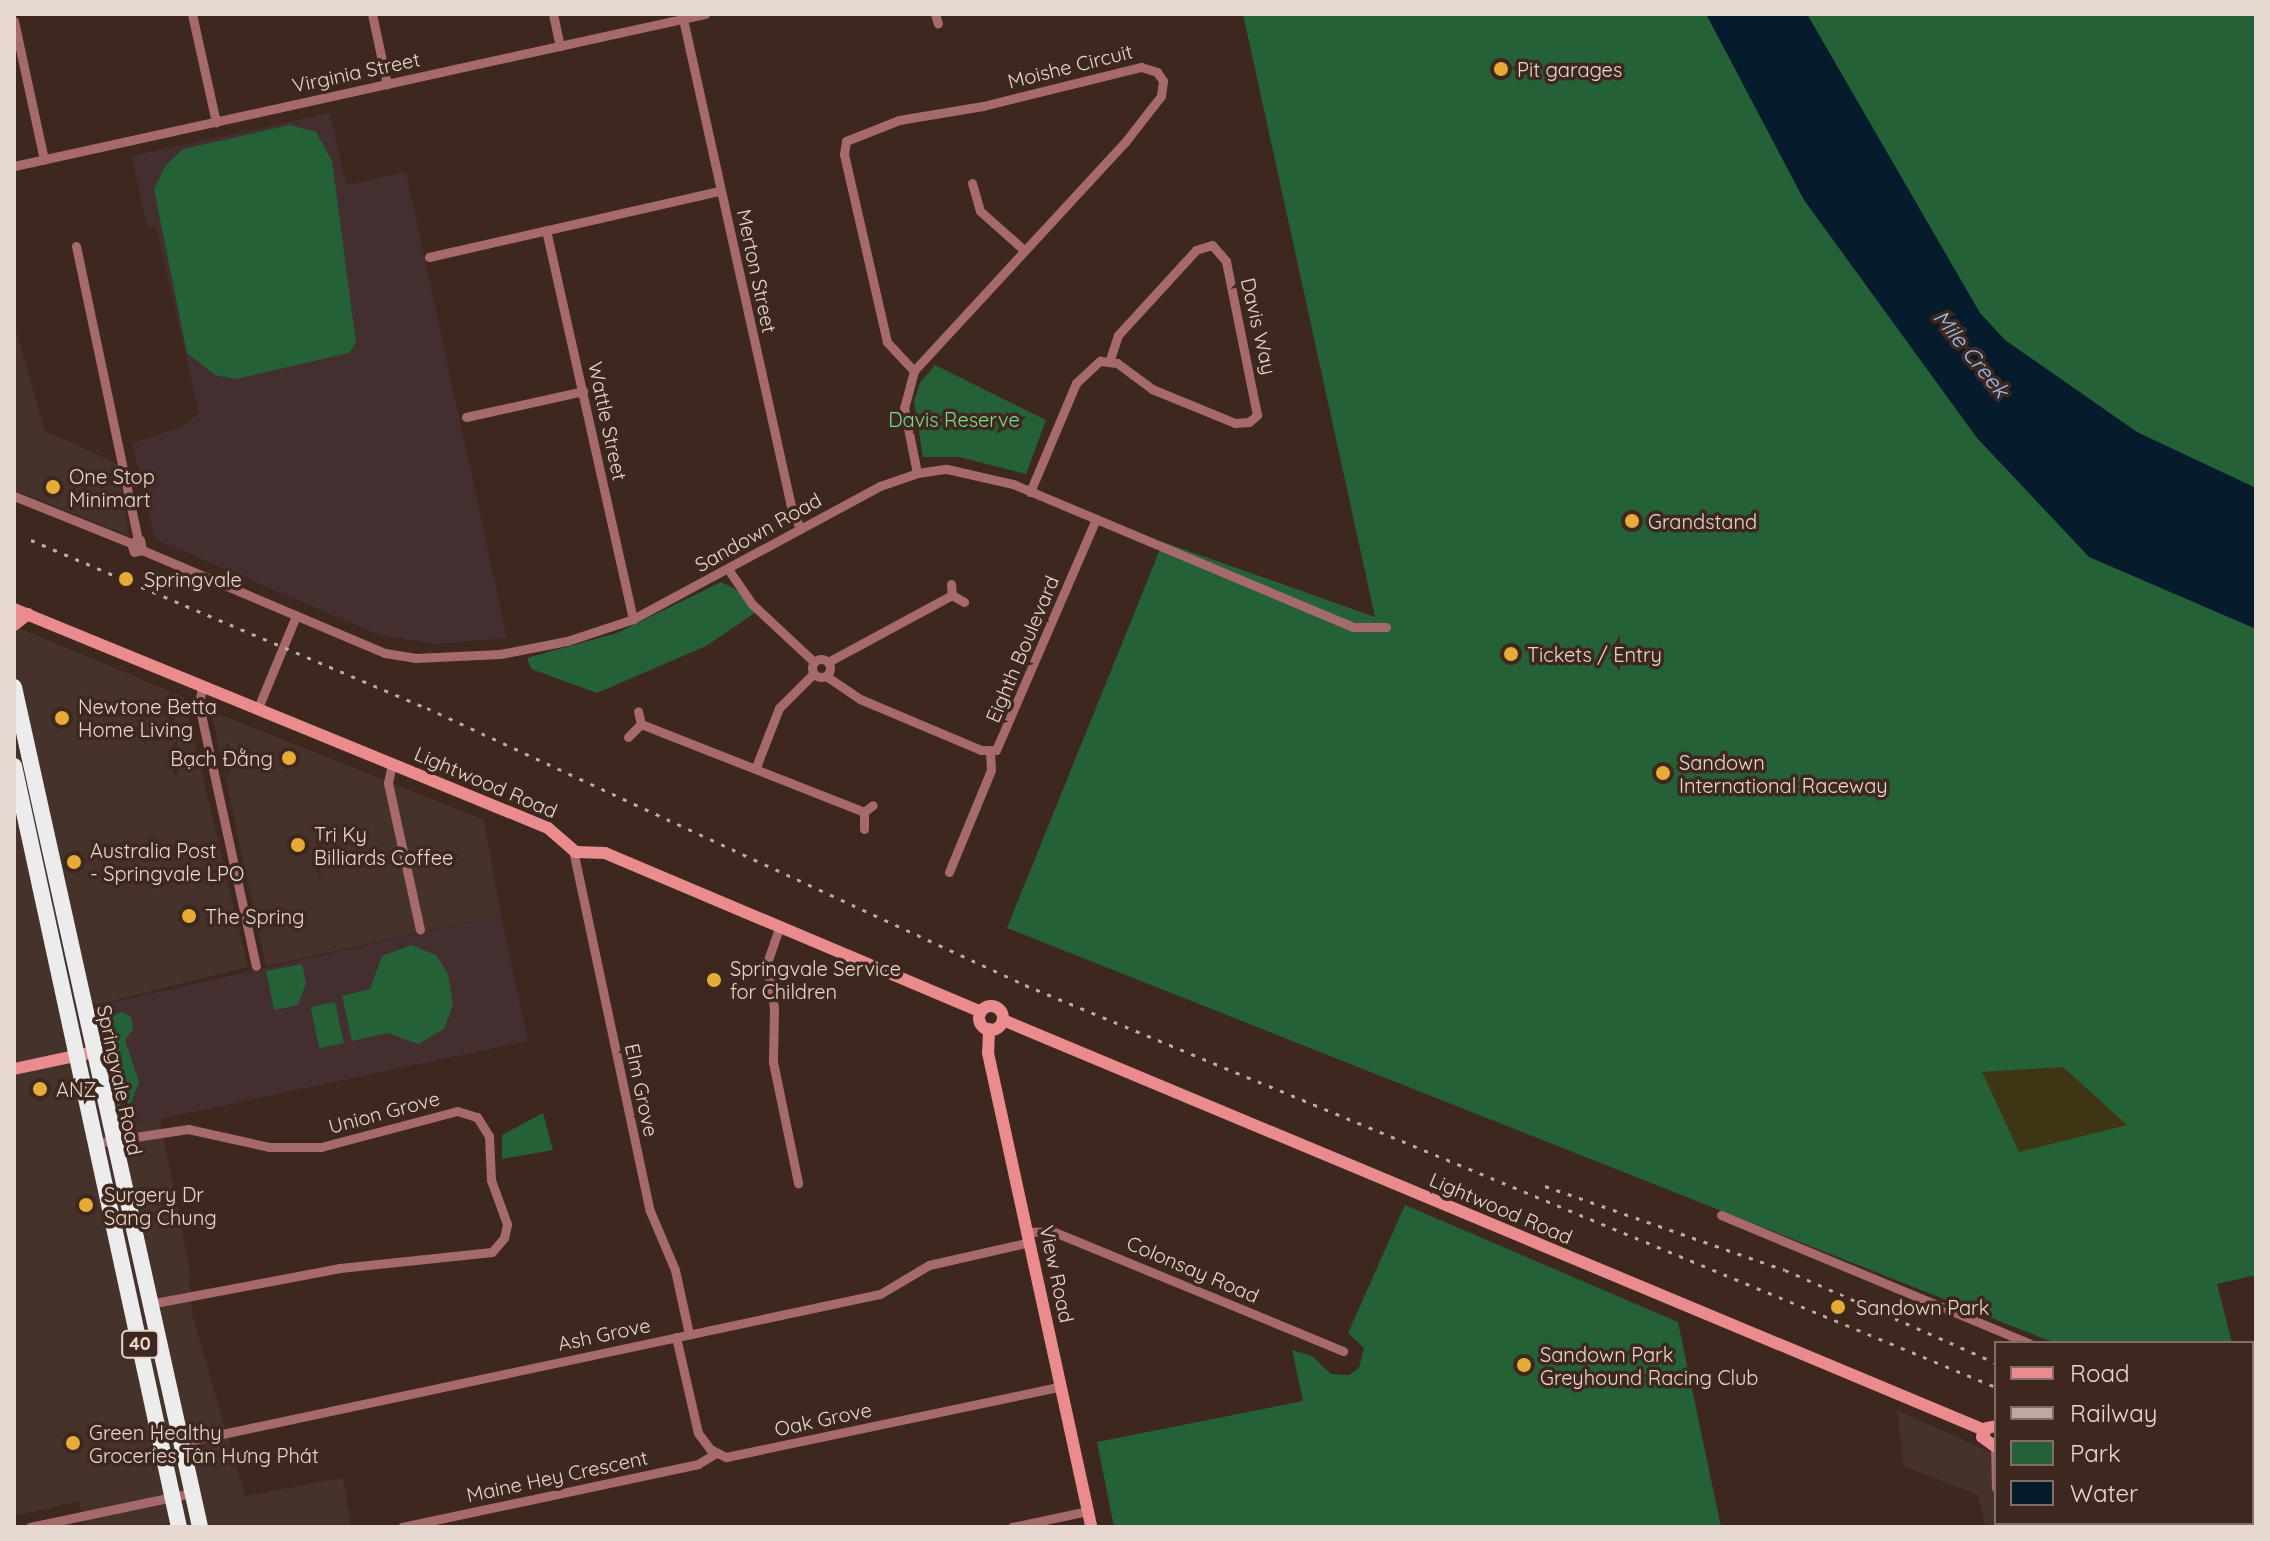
<!DOCTYPE html>
<html>
<head>
<meta charset="utf-8">
<style>
  body { margin:0 }
  #map { position:relative; width:2270px; height:1541px; overflow:hidden; background:#3e271e; font-family:Quicksand,sans-serif }
  div>[style] { position:absolute }
  [style*='--x'] { left:calc(var(--x)*1px); top:calc(var(--y)*1px); width:calc(var(--w)*1px); rotate:calc(var(--a)*1deg) }
  .commercial>* { inset:0; background:#45332b }
  .education>* { inset:0; background:#432f30 }
  .green>* { inset:0; background:#256136; transform-origin:0 0 }
  .sand>* { inset:0; background:#3d3514 }
  .water>* { inset:0; background:#061c2d }
  .street>* { height:9px; margin:-4.5px; padding:0 4.5px; transform-origin:4.5px; border-radius:4.5px; background:#a66a6b }
  .street>.ring { margin:-4.5px; padding:0; box-sizing:content-box; background:none; border:9px solid #a66a6b; border-radius:50% }
  .secondary>* { height:12px; margin:-6px; padding:0 6px; transform-origin:6px; border-radius:6px; background:#ea8b8d }
  .secondary>.ring { margin:-6px; padding:0; box-sizing:content-box; background:none; border:12px solid #ea8b8d; border-radius:50% }
  .highway>* { height:16px; margin:-8px; padding:0 8px; transform-origin:8px; border-radius:8px; background:#ececec }
  .rail>* { height:3px; margin-top:-1.5px; transform-origin:0; background:repeating-linear-gradient(90deg,#bcaaa3 0 4px,transparent 0 12px) }
  .dots>* { width:22px; height:22px; translate:-50% -50%; box-sizing:border-box; border:4px solid #3e271e; border-radius:50% }
  span { translate:-50% -50%; white-space:nowrap; text-align:center; line-height:1.15; -webkit-text-stroke:7px #3e271e; paint-order:stroke }
  .shield-label span { padding:2px 6px; background:#3e271e; border:2px solid; border-radius:6px; -webkit-text-stroke-width:0 }
  .shield-label { font-size:18px; color:#e7d7d1; font-weight:700 }
  .street-label { font-size:20px; color:#e7d7d1 }
  .poi-label { font-size:20px; color:#e7d7d1 }
  .left { translate:0 -50%; text-align:left }
  .right { translate:-100% -50%; text-align:right }
  .park-label { font-size:20px; color:#7adc91 }
  .water-label { font-size:22px; color:#92c5f3; font-style:italic }
  .frame { position:absolute; inset:0; border:16px solid #e7d7d1; pointer-events:none }
  .legend { position:absolute; left:1994px; top:1341px; width:260px; height:184px; box-sizing:border-box; background:#3e271e; border:2px solid #826d66; margin:0; padding:10px 14px; list-style:none; font-size:24px; color:#e7d7d1 }
  .legend li { display:flex; align-items:center; gap:16px; height:40px }
  .legend b { width:40px; border:2px solid #826d66 }
</style>
</head>
<body>
<div id="map">
  <div class="commercial">
    <i style="clip-path:polygon(14px 325px,45px 431px,118px 464px,129px 536px,14px 490px)"></i>
    <i style="clip-path:polygon(14px 626px,184px 697px,248px 967px,92px 1006px,123px 1126px,160px 1119px,188px 1261px,192px 1314px,245px 1496px,343px 1478px,351px 1527px,85px 1527px,79px 1501px,14px 1516px)"></i>
    <i style="clip-path:polygon(211px 711px,484px 820px,501px 915px,266px 966px)"></i>
    <i style="clip-path:polygon(1897px 1410px,1996px 1455px,1996px 1523px,2151px 1527px,1986px 1527px,1978px 1495px,1904px 1466px)"></i>
  </div>
  <div class="education">
    <i style="clip-path:polygon(330px 113px,346px 185px,406px 172px,507px 638px,437px 644px,379px 635px,155px 539px,132px 443px,183px 426px,199px 413px,156px 227px,148px 228px,131px 156px)"></i>
    <i style="clip-path:polygon(501px 915px,528px 1041px,160px 1119px,130px 1125px,124px 1119px,100px 1005px)"></i>
  </div>
  <div class="green">
    <i style="clip-path:polygon(1243px 14px,2256px 14px,2256px 1275px,2217px 1284px,2232px 1343px,2055px 1343px,1007px 928px,1163px 542px,1375px 617px)"></i>
    <i style="clip-path:polygon(290px 125px,316px 132px,332px 161px,356px 343px,349px 353px,236px 379px,215px 375px,187px 353px,154px 189px,166px 165px,183px 149px)"></i>
    <i style="clip-path:polygon(935px 365px,1046px 420px,1026px 474px,959px 457px,923px 457px,914px 401px,920px 383px)"></i>
    <i style="clip-path:polygon(721px 582px,737px 590px,755px 613px,706px 646px,597px 693px,531px 669px,527px 658px,617px 633px)"></i>
    <i style="clip-path:polygon(411px 945px,436px 955px,448px 974px,453px 1005px,444px 1029px,418px 1044px,388px 1033px,352px 1041px,342px 996px,370px 989px,382px 956px)"></i>
    <i style="clip-path:polygon(302px 964px,306px 983px,298px 1005px,274px 1010px,266px 971px)"></i>
    <i style="left:335px;top:1002px;width:42px;height:25px;rotate:78deg"></i>
    <i style="clip-path:polygon(122px 1012px,131px 1017px,133px 1029px,125px 1040px,139px 1082px,130px 1105px,118px 1108px,102px 1039px,107px 1018px)"></i>
    <i style="clip-path:polygon(543px 1113px,553px 1150px,502px 1159px,502px 1135px)"></i>
    <i style="clip-path:polygon(1405px 1205px,1678px 1322px,1721px 1527px,1114px 1527px,1097px 1442px,1303px 1401px,1292px 1350px,1312px 1356px,1331px 1374px,1349px 1375px,1359px 1368px,1364px 1348px,1348px 1333px)"></i>
  </div>
  <div class="sand">
    <i style="clip-path:polygon(2063px 1067px,2127px 1125px,2019px 1152px,1982px 1072px)"></i>
  </div>
  <div class="water">
    <i style="clip-path:polygon(1706px 14px,1807px 14px,1980px 313px,2005px 340px,2137px 432px,2256px 488px,2256px 629px,2089px 557px,1977px 438px,1804px 200px)"></i>
  </div>
  <div class="street">
    <i style="--x:192;--y:14;--w:111;--a:77.5"></i>
    <i style="--x:372;--y:14;--w:72;--a:77.9"></i>
    <i style="--x:553;--y:14;--w:33;--a:78"></i>
    <i style="--x:935;--y:14;--w:10;--a:73"></i>
    <i style="--x:683;--y:19;--w:496;--a:77.5"></i>
    <i style="--x:790;--y:503;--w:28;--a:69"></i>
    <i style="--x:14;--y:21;--w:142;--a:77.8"></i>
    <i style="--x:14;--y:166;--w:708;--a:-12.41"></i>
    <i style="--x:972;--y:183;--w:29;--a:74"></i>
    <i style="--x:980;--y:211;--w:57;--a:41.5"></i>
    <i style="--x:546;--y:230;--w:399;--a:77.4"></i>
    <i style="--x:76;--y:246;--w:299;--a:78.1"></i>
    <i style="--x:429;--y:257;--w:298;--a:-12.8"></i>
    <i style="--x:914;--y:371;--w:40;--a:-133"></i>
    <i style="--x:887;--y:342;--w:193;--a:-102.9"></i>
    <i style="--x:844;--y:154;--w:13;--a:-81"></i>
    <i style="--x:846;--y:141;--w:57;--a:-21.6"></i>
    <i style="--x:899;--y:120;--w:85;--a:-9.5"></i>
    <i style="--x:983;--y:106;--w:163;--a:-13.9"></i>
    <i style="--x:1141;--y:67;--w:17;--a:17"></i>
    <i style="--x:1157;--y:72;--w:11;--a:56"></i>
    <i style="--x:1163;--y:81;--w:15;--a:98"></i>
    <i style="--x:1161;--y:96;--w:58;--a:128"></i>
    <i style="--x:1125;--y:142;--w:311;--a:132.7"></i>
    <i style="--x:914;--y:371;--w:38;--a:105"></i>
    <i style="--x:904;--y:408;--w:66;--a:78.7"></i>
    <i style="--x:466;--y:417;--w:120;--a:-12.5"></i>
    <i style="--x:1030;--y:492;--w:118;--a:-67.1"></i>
    <i style="--x:1076;--y:383;--w:33;--a:-43"></i>
    <i style="--x:1100;--y:361;--w:17;--a:7"></i>
    <i style="--x:1117;--y:363;--w:44;--a:36.6"></i>
    <i style="--x:1152;--y:389;--w:90;--a:22.3"></i>
    <i style="--x:1235;--y:423;--w:14;--a:-4"></i>
    <i style="--x:1249;--y:422;--w:11;--a:-41"></i>
    <i style="--x:1257;--y:415;--w:157;--a:-101.4"></i>
    <i style="--x:1226;--y:261;--w:21;--a:-131"></i>
    <i style="--x:1212;--y:245;--w:17;--a:163"></i>
    <i style="--x:1196;--y:250;--w:115;--a:132.5"></i>
    <i style="--x:1118;--y:335;--w:26;--a:108"></i>
    <i style="--x:14;--y:496;--w:126;--a:21.9"></i>
    <i style="--x:142;--y:550;--w:10;--a:-101"></i>
    <i style="--x:140;--y:540;--w:9;--a:162"></i>
    <i style="--x:131;--y:543;--w:9;--a:72"></i>
    <i style="--x:134;--y:552;--w:8;--a:-14"></i>
    <i style="--x:142;--y:550;--w:264;--a:23"></i>
    <i style="--x:385;--y:653;--w:30;--a:9"></i>
    <i style="--x:415;--y:658;--w:85;--a:-2.7"></i>
    <i style="--x:500;--y:654;--w:68;--a:-11"></i>
    <i style="--x:567;--y:641;--w:70;--a:-18.4"></i>
    <i style="--x:633;--y:619;--w:281;--a:-28.3"></i>
    <i style="--x:880;--y:486;--w:39;--a:-19"></i>
    <i style="--x:917;--y:473;--w:30;--a:-8"></i>
    <i style="--x:947;--y:469;--w:68;--a:12.8"></i>
    <i style="--x:1013;--y:484;--w:369;--a:22.8"></i>
    <i style="--x:1353;--y:627;--w:33;--a:0"></i>
    <i style="--x:728;--y:569;--w:42;--a:55.6"></i>
    <i style="--x:752;--y:604;--w:85;--a:43.1"></i>
    <i style="--x:951;--y:584;--w:11;--a:85"></i>
    <i style="--x:952;--y:595;--w:14;--a:30"></i>
    <i class="ring" style="left:812px;top:659px;width:9px;height:9px"></i>
    <i style="--x:828;--y:662;--w:141;--a:-28.4"></i>
    <i style="--x:826;--y:676;--w:41;--a:34.1"></i>
    <i style="--x:860;--y:699;--w:131;--a:22.9"></i>
    <i style="--x:981;--y:750;--w:15;--a:0"></i>
    <i style="--x:996;--y:750;--w:252;--a:-66.6"></i>
    <i style="--x:202;--y:686;--w:19;--a:99"></i>
    <i style="--x:199;--y:705;--w:267;--a:77.7"></i>
    <i style="--x:258;--y:708;--w:100;--a:-67.6"></i>
    <i style="--x:641;--y:724;--w:240;--a:21.5"></i>
    <i style="--x:628;--y:737;--w:18;--a:-45"></i>
    <i style="--x:641;--y:724;--w:13;--a:-103"></i>
    <i style="--x:392;--y:764;--w:19;--a:102"></i>
    <i style="--x:388;--y:783;--w:150;--a:77.7"></i>
    <i style="--x:756;--y:767;--w:63;--a:-68.7"></i>
    <i style="--x:779;--y:708;--w:48;--a:-45"></i>
    <i style="--x:864;--y:829;--w:17;--a:-90"></i>
    <i style="--x:864;--y:812;--w:11;--a:-38"></i>
    <i style="--x:573;--y:850;--w:369;--a:78"></i>
    <i style="--x:650;--y:1211;--w:64;--a:67"></i>
    <i style="--x:675;--y:1270;--w:66;--a:77.7"></i>
    <i style="--x:949;--y:872;--w:110;--a:-67.6"></i>
    <i style="--x:991;--y:770;--w:19;--a:-93"></i>
    <i style="--x:780;--y:925;--w:40;--a:108.9"></i>
    <i style="--x:767;--y:963;--w:46;--a:81.2"></i>
    <i style="--x:774;--y:1008;--w:54;--a:91.1"></i>
    <i style="--x:773;--y:1062;--w:124;--a:78.3"></i>
    <i style="--x:96;--y:1143;--w:93;--a:-8.7"></i>
    <i style="--x:188;--y:1129;--w:83;--a:12.5"></i>
    <i style="--x:269;--y:1147;--w:52;--a:0"></i>
    <i style="--x:321;--y:1147;--w:141;--a:-14.8"></i>
    <i style="--x:457;--y:1111;--w:21;--a:17"></i>
    <i style="--x:477;--y:1117;--w:22;--a:58"></i>
    <i style="--x:489;--y:1136;--w:44;--a:87.4"></i>
    <i style="--x:491;--y:1180;--w:47;--a:70"></i>
    <i style="--x:507;--y:1224;--w:14;--a:102"></i>
    <i style="--x:504;--y:1238;--w:18;--a:131"></i>
    <i style="--x:492;--y:1252;--w:153;--a:174"></i>
    <i style="--x:340;--y:1268;--w:194;--a:169.3"></i>
    <i style="--x:1721;--y:1215;--w:334;--a:22.6"></i>
    <i style="--x:1028;--y:1232;--w:24;--a:-2"></i>
    <i style="--x:1052;--y:1231;--w:315;--a:22.4"></i>
    <i style="--x:676;--y:1337;--w:98;--a:77.1"></i>
    <i style="--x:698;--y:1433;--w:20;--a:53"></i>
    <i style="--x:710;--y:1449;--w:18;--a:27"></i>
    <i style="--x:726;--y:1457;--w:343;--a:-11.9"></i>
    <i style="--x:2252;--y:1373;--w:4;--a:-14"></i>
    <i style="--x:2252;--y:1427;--w:4;--a:27"></i>
    <i style="--x:180;--y:1443;--w:716;--a:-12.02"></i>
    <i style="--x:880;--y:1294;--w:57;--a:-30.6"></i>
    <i style="--x:929;--y:1265;--w:104;--a:-12.8"></i>
    <i style="--x:1995;--y:1447;--w:41;--a:88.6"></i>
    <i style="--x:2003;--y:1523;--w:4;--a:76"></i>
    <i style="--x:30;--y:1527;--w:165;--a:-11.9"></i>
    <i style="--x:402;--y:1527;--w:303;--a:-12"></i>
    <i style="--x:698;--y:1464;--w:21;--a:-31"></i>
    <i style="--x:1012;--y:1527;--w:78;--a:-11.9"></i>
  </div>
  <div class="secondary">
    <i style="--x:14;--y:609;--w:577;--a:22.3"></i>
    <i style="--x:548;--y:828;--w:37;--a:41"></i>
    <i style="--x:576;--y:852;--w:29;--a:2"></i>
    <i style="--x:605;--y:853;--w:408;--a:22.9"></i>
    <i style="--x:14;--y:625;--w:18;--a:-38"></i>
    <i class="ring" style="left:979px;top:1006px;width:12px;height:12px"></i>
    <i style="--x:1003;--y:1020;--w:1063;--a:22.68"></i>
    <i style="--x:989;--y:1029;--w:24;--a:92"></i>
    <i style="--x:988;--y:1053;--w:485;--a:77.7"></i>
    <i style="--x:14;--y:1069;--w:82;--a:-12"></i>
    <i style="--x:1996;--y:1426;--w:9;--a:167"></i>
    <i style="--x:1987;--y:1428;--w:10;--a:119"></i>
    <i style="--x:1982;--y:1437;--w:17;--a:36"></i>
    <i style="--x:2202;--y:1523;--w:11;--a:22"></i>
  </div>
  <div class="highway">
    <i style="--x:14;--y:687;--w:860;--a:77.51"></i>
    <i style="--x:14;--y:766;--w:779;--a:77.77"></i>
  </div>
  <div class="rail">
    <i style="--x:31;--y:540;--w:430;--a:23"></i>
    <i style="--x:427;--y:708;--w:659;--a:24.85"></i>
    <i style="--x:1025;--y:985;--w:1051;--a:22.49"></i>
    <i style="--x:1545;--y:1186;--w:254;--a:19.3"></i>
    <i style="--x:1785;--y:1270;--w:231;--a:23.8"></i>
    <i style="--x:2252;--y:1484;--w:4;--a:27"></i>
  </div>
  <div class="dots">
    <i style="left:1501px;top:69px;background:#e7ac37"></i>
    <i style="left:53px;top:487px;background:#e7ac37"></i>
    <i style="left:1632px;top:521px;background:#e7ac37"></i>
    <i style="left:126px;top:579px;background:#e7ac37"></i>
    <i style="left:1511px;top:654px;background:#e7ac37"></i>
    <i style="left:62px;top:718px;background:#e7ac37"></i>
    <i style="left:289px;top:758px;background:#e7ac37"></i>
    <i style="left:1663px;top:773px;background:#e7ac37"></i>
    <i style="left:298px;top:845px;background:#e7ac37"></i>
    <i style="left:74px;top:862px;background:#e7ac37"></i>
    <i style="left:189px;top:916px;background:#e7ac37"></i>
    <i style="left:714px;top:980px;background:#e7ac37"></i>
    <i style="left:40px;top:1089px;background:#e7ac37"></i>
    <i style="left:86px;top:1205px;background:#e7ac37"></i>
    <i style="left:1838px;top:1307px;background:#e7ac37"></i>
    <i style="left:1524px;top:1365px;background:#e7ac37"></i>
    <i style="left:73px;top:1443px;background:#e7ac37"></i>
  </div>
  <div class="shield-label">
    <span style="left:140px;top:1344px">40</span>
  </div>
  <div class="street-label">
    <span style="left:1070px;top:66px;rotate:-14deg">Moishe Circuit</span>
    <span style="left:356px;top:72px;rotate:-12deg">Virginia Street</span>
    <span style="left:757px;top:271px;rotate:78deg">Merton Street</span>
    <span style="left:1259px;top:326px;rotate:77deg">Davis Way</span>
    <span style="left:608px;top:421px;rotate:78deg">Wattle Street</span>
    <span style="left:758px;top:532px;rotate:-29deg">Sandown Road</span>
    <span style="left:1022px;top:649px;rotate:-67deg">Eighth Boulevard</span>
    <span style="left:486px;top:782px;rotate:23deg">Lightwood Road</span>
    <span style="left:120px;top:1080px;rotate:78deg">Springvale Road</span>
    <span style="left:642px;top:1090px;rotate:78deg">Elm Grove</span>
    <span style="left:384px;top:1112px;rotate:-15deg">Union Grove</span>
    <span style="left:1501px;top:1208px;rotate:23deg">Lightwood Road</span>
    <span style="left:1193px;top:1269px;rotate:23deg">Colonsay Road</span>
    <span style="left:1057px;top:1274px;rotate:78deg">View Road</span>
    <span style="left:604px;top:1334px;rotate:-12deg">Ash Grove</span>
    <span style="left:823px;top:1419px;rotate:-12deg">Oak Grove</span>
    <span style="left:557px;top:1476px;rotate:-12deg">Maine Hey Crescent</span>
  </div>
  <div class="poi-label">
    <span class="left" style="left:1517px;top:69px">Pit garages</span>
    <span class="left" style="left:69px;top:488px">One Stop<br>Minimart</span>
    <span class="left" style="left:1648px;top:521px">Grandstand</span>
    <span class="left" style="left:144px;top:579px">Springvale</span>
    <span class="left" style="left:1527px;top:654px">Tickets / Entry</span>
    <span class="left" style="left:78px;top:718px">Newtone Betta<br>Home Living</span>
    <span class="right" style="left:273px;top:758px">Bạch Đằng</span>
    <span class="left" style="left:1679px;top:774px">Sandown<br>International Raceway</span>
    <span class="left" style="left:314px;top:846px">Tri Ky<br>Billiards Coffee</span>
    <span class="left" style="left:90px;top:862px">Australia Post<br>- Springvale LPO</span>
    <span class="left" style="left:205px;top:916px">The Spring</span>
    <span class="left" style="left:730px;top:980px">Springvale Service<br>for Children</span>
    <span class="left" style="left:56px;top:1089px">ANZ</span>
    <span class="left" style="left:104px;top:1206px">Surgery Dr<br>Sang Chung</span>
    <span class="left" style="left:1856px;top:1307px">Sandown Park</span>
    <span class="left" style="left:1540px;top:1366px">Sandown Park<br>Greyhound Racing Club</span>
    <span class="left" style="left:89px;top:1444px">Green Healthy<br>Groceries Tân Hưng Phát</span>
  </div>
  <div class="park-label">
    <span style="left:954px;top:419px">Davis Reserve</span>
  </div>
  <div class="water-label">
    <span style="left:1971px;top:354px;rotate:51deg">Mile Creek</span>
  </div>
  <div class="frame"></div>
  <ul class="legend">
  <li><b style="height:10px;background:#ea8b8d"></b>Road</li>
  <li><b style="height:10px;background:#bcaaa3"></b>Railway</li>
  <li><b style="height:22px;background:#256136"></b>Park</li>
  <li><b style="height:22px;background:#061c2d"></b>Water</li>
  </ul>
</div>
</body>
</html>
